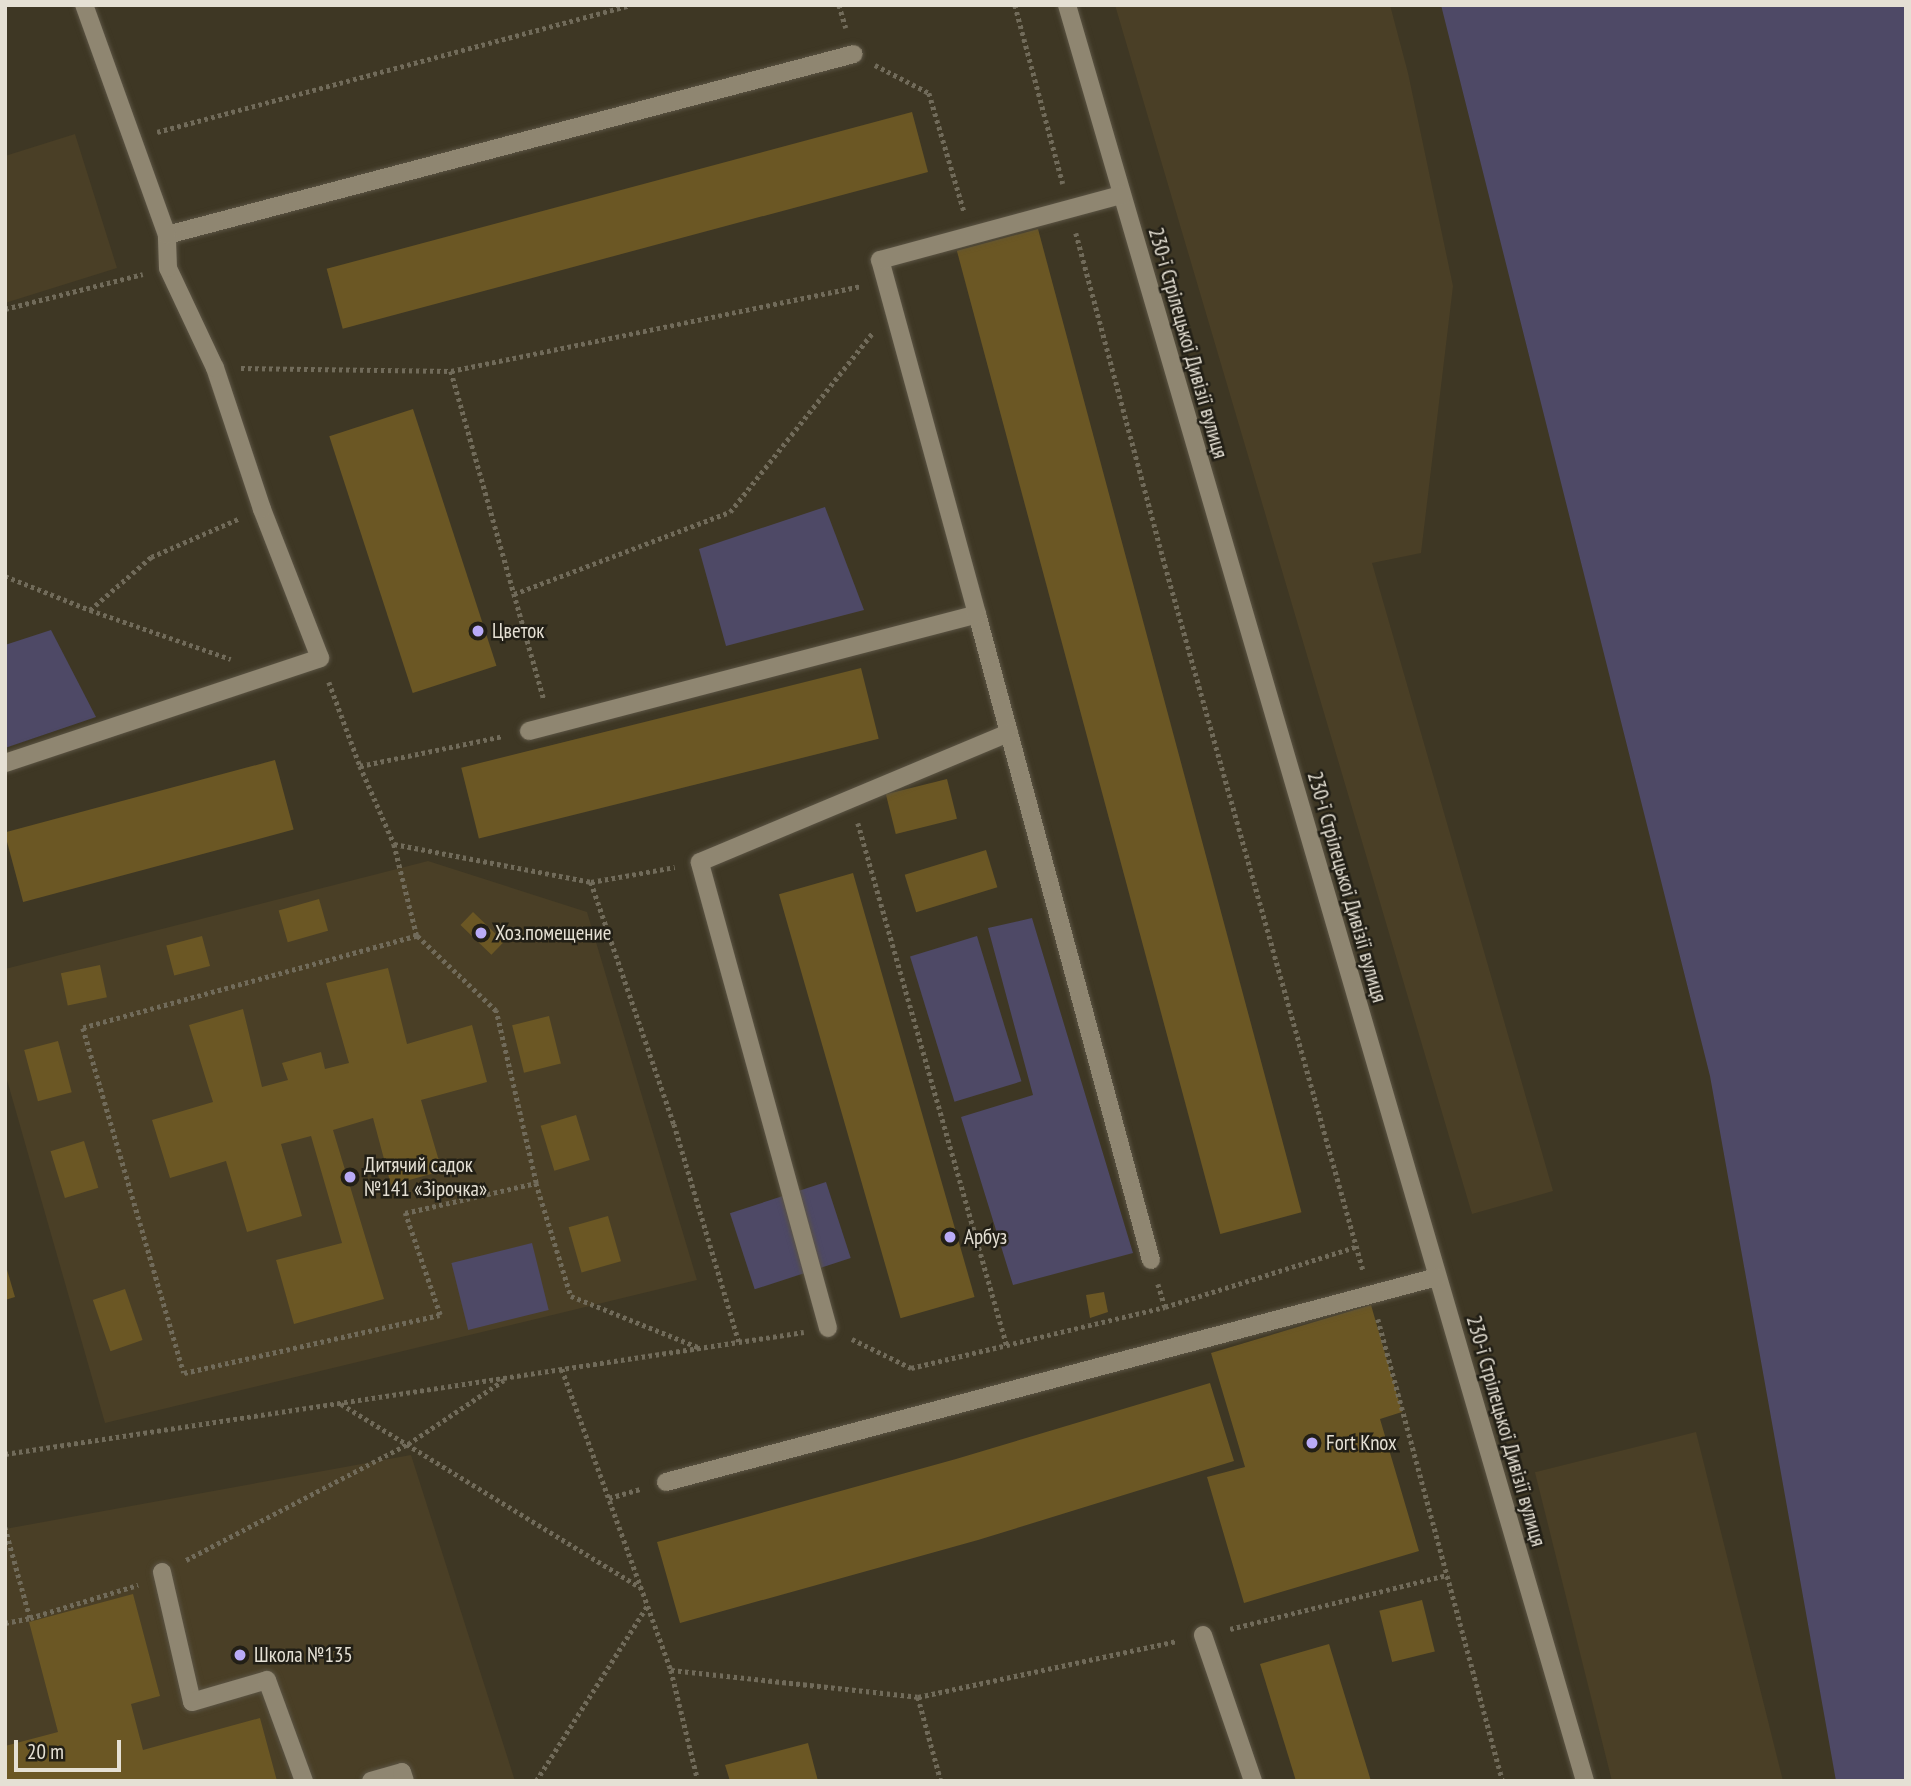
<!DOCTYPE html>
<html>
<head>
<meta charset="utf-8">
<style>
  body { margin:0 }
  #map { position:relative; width:1911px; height:1786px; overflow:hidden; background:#3e3724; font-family:"PT Sans Narrow",sans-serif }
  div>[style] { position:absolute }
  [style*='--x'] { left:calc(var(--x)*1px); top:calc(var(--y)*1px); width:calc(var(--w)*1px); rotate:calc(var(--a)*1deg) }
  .built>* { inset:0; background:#4a3f26; transform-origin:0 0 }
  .green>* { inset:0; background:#4e4966; transform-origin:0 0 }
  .building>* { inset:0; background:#6b5724; transform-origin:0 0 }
  .path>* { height:4.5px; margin-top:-2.25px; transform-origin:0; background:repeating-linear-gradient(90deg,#716b5a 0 3.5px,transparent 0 7px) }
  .roads { filter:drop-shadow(0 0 2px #5b5444) drop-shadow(0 0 2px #5b5444) }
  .minor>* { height:18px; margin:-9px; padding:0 9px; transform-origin:9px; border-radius:9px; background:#8f8671 }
  .dots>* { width:19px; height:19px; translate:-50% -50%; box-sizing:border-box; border:4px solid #221f16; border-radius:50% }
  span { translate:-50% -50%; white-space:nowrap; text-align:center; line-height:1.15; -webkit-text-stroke:5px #221f16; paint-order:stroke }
  .street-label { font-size:21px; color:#e5e0d4 }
  .poi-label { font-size:21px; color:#e5e0d4 }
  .left { translate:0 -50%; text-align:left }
  .frame { position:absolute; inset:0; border:7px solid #e5e0d4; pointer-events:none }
  .scale { position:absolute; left:14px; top:1740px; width:107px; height:32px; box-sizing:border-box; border:4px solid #e5e0d4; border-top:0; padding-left:9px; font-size:21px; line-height:24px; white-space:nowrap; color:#e5e0d4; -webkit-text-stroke:5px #221f16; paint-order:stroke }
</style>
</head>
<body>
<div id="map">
  <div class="built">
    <i style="clip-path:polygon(1115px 5px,1390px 5px,1408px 73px,1453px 286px,1421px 553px,1372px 563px,1553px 1191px,1472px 1214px)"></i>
    <i style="clip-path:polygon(75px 134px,117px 268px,5px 303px,5px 156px)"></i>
    <i style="clip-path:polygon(428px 861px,587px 912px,697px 1280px,105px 1423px,5px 1073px,5px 969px)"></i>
    <i style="left:1696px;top:1432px;width:360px;height:166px;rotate:76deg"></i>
    <i style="clip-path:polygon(411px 1455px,515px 1781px,5px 1781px,5px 1529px)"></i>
  </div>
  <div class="green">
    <i style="clip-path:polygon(1441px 5px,1906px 5px,1906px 1781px,1836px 1781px,1710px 1076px)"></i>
    <i style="clip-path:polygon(825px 507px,864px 610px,726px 646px,699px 549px)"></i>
    <i style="clip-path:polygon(51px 630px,96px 717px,5px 748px,5px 645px)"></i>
    <i style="clip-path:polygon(1032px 918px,1133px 1253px,1013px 1285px,961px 1117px,1033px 1095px,988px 928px)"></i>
    <i style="left:977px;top:936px;width:152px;height:70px;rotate:73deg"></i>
    <i style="left:826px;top:1182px;width:80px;height:101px;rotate:72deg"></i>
    <i style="left:532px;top:1243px;width:69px;height:83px;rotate:76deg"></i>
  </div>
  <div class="building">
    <i style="left:912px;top:112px;width:62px;height:606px;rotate:75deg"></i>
    <i style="left:1038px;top:229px;width:1018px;height:84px;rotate:75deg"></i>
    <i style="left:413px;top:409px;width:270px;height:88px;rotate:72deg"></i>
    <i style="left:861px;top:668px;width:73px;height:412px;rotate:76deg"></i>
    <i style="left:275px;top:760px;width:72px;height:280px;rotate:75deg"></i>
    <i style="left:947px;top:779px;width:41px;height:63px;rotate:76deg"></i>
    <i style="left:986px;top:850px;width:39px;height:85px;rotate:73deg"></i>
    <i style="left:853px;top:873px;width:441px;height:77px;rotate:74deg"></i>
    <i style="left:319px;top:899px;width:33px;height:42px;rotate:74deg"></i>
    <i style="left:473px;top:912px;width:43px;height:18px;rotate:44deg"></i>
    <i style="left:202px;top:936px;width:31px;height:37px;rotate:75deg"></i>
    <i style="left:100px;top:965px;width:33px;height:40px;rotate:78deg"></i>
    <i style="clip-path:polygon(388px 968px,407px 1044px,472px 1025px,487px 1082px,421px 1100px,442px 1171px,391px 1185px,373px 1118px,333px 1130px,384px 1299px,294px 1324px,276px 1260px,342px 1243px,311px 1136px,281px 1144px,302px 1216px,247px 1232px,226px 1161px,170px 1178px,152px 1120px,213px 1102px,189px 1025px,243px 1009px,262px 1087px,288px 1080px,282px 1063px,321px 1052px,325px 1069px,349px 1063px,326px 983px)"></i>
    <i style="left:549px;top:1016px;width:49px;height:38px;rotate:76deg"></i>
    <i style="left:58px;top:1041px;width:53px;height:35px;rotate:75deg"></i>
    <i style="left:576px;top:1115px;width:47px;height:37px;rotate:73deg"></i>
    <i style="left:84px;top:1141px;width:49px;height:35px;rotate:73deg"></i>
    <i style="left:608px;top:1216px;width:47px;height:41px;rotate:74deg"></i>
    <i style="clip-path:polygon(5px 1263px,15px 1297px,5px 1300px)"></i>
    <i style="left:125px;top:1289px;width:54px;height:34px;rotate:71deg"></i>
    <i style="clip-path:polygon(1104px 1292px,1108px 1312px,1090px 1318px,1086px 1295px)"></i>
    <i style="clip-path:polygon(1371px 1305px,1402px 1412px,1380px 1419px,1419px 1551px,1244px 1603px,1207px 1477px,1245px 1467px,1211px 1353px)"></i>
    <i style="clip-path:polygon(1210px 1383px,1234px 1461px,978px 1540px,680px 1623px,657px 1542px,956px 1459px)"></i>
    <i style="clip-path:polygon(133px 1594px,160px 1696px,131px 1704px,143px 1750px,260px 1718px,277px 1781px,5px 1781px,5px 1746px,58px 1732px,29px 1622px)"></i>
    <i style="left:1422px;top:1600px;width:53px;height:44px;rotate:76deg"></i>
    <i style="clip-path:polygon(1329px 1644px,1371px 1781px,1296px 1781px,1260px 1664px)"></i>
    <i style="clip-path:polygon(808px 1743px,818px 1781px,730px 1781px,725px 1765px)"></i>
  </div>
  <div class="path">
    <i style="--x:839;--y:5;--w:24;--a:73"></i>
    <i style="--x:1015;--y:5;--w:185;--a:75"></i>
    <i style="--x:875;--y:65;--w:61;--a:27.4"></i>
    <i style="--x:929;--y:93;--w:123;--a:73.5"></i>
    <i style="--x:157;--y:132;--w:490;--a:-15"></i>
    <i style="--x:1076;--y:233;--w:344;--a:75"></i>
    <i style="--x:1165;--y:565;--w:732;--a:74.31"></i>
    <i style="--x:5;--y:309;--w:142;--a:-14.2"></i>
    <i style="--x:241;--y:368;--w:210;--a:0.8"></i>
    <i style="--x:451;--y:371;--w:341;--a:74.2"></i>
    <i style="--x:451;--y:371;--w:419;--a:-11.7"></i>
    <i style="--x:5;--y:576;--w:92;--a:21.8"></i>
    <i style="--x:90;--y:610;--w:149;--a:19.2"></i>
    <i style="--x:514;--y:594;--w:231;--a:-20.8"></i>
    <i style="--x:730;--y:512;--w:230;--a:-51.5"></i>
    <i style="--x:90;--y:610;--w:81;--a:-41"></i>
    <i style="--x:151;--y:557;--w:95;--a:-23.6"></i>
    <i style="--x:329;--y:682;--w:90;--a:69.7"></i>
    <i style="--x:360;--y:766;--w:146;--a:-11.8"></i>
    <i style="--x:360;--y:766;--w:85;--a:66.4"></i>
    <i style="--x:394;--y:844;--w:201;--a:10.9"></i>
    <i style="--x:591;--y:882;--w:85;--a:-10.1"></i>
    <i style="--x:858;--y:823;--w:544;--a:74.1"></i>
    <i style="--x:394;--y:844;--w:95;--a:76"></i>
    <i style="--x:417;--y:936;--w:346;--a:164.6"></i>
    <i style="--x:83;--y:1028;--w:359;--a:73.7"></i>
    <i style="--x:184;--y:1373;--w:262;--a:-12.8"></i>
    <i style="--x:440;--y:1315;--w:108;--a:-108.9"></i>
    <i style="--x:405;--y:1213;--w:134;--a:-12.9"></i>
    <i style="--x:536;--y:1183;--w:177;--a:-103.1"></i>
    <i style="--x:496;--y:1011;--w:109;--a:-136.5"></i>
    <i style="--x:591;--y:882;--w:256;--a:71.1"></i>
    <i style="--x:674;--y:1124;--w:227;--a:73.4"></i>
    <i style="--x:536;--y:1183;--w:118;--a:72.8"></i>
    <i style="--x:571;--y:1296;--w:137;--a:21.9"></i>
    <i style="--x:1158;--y:1284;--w:24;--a:73"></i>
    <i style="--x:1378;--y:1319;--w:479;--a:74.9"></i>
    <i style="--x:852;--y:1339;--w:66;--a:26.2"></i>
    <i style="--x:911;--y:1368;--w:261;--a:-13.5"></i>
    <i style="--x:1165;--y:1307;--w:199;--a:-17.5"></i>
    <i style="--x:562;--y:1369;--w:320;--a:70.1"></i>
    <i style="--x:671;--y:1670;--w:248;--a:6.2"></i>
    <i style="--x:918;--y:1697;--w:87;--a:74.7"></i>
    <i style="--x:341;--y:1404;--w:352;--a:31.5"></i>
    <i style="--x:5;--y:1454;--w:808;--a:-8.68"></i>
    <i style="--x:609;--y:1498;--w:33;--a:-16"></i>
    <i style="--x:5;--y:1527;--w:94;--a:74.6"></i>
    <i style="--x:30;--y:1618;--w:113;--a:-17"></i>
    <i style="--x:186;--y:1560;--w:250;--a:-27.6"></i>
    <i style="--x:408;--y:1444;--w:115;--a:-33.7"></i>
    <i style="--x:5;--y:1623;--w:25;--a:-11"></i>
    <i style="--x:1230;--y:1629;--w:224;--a:-14"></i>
    <i style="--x:671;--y:1670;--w:114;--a:76.3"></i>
    <i style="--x:918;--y:1697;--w:265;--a:-12.2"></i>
    <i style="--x:536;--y:1781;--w:207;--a:-57.6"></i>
  </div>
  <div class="roads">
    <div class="minor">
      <i style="--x:1067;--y:5;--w:1850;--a:73.74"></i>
      <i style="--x:167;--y:235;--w:710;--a:-14.76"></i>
      <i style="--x:977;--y:614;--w:669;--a:74.93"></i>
      <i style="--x:529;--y:731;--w:463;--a:-14.6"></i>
      <i style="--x:977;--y:614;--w:367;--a:-105.3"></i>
      <i style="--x:880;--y:260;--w:250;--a:-15.1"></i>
      <i style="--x:5;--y:763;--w:332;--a:-18.4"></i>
      <i style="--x:320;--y:658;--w:160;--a:-111.3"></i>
      <i style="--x:262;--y:509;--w:149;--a:-108.4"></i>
      <i style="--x:215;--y:368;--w:110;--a:-115.2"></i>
      <i style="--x:168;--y:268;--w:33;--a:-92"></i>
      <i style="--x:167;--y:235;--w:245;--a:-109.8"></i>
      <i style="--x:828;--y:1328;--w:483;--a:-105.4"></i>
      <i style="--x:700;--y:862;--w:335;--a:-22.7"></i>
      <i style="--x:666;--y:1482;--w:798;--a:-14.89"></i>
      <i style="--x:162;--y:1572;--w:133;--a:77"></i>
      <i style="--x:192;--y:1702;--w:78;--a:-16.3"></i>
      <i style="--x:267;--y:1680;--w:108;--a:69.9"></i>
      <i style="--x:1203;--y:1635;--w:154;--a:71.1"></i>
      <i style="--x:371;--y:1781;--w:32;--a:-16"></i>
      <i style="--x:402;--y:1772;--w:9;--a:72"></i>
    </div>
  </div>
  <div class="dots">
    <i style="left:478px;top:631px;background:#b9abf7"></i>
    <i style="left:481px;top:933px;background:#b9abf7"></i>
    <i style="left:350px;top:1177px;background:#b9abf7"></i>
    <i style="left:950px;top:1237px;background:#b9abf7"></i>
    <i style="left:1312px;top:1443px;background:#b9abf7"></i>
    <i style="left:240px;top:1655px;background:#b9abf7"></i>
  </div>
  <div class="street-label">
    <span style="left:1188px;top:343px;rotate:74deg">230-ї Стрілецької Дивізії вулиця</span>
    <span style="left:1347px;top:887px;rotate:74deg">230-ї Стрілецької Дивізії вулиця</span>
    <span style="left:1506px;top:1431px;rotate:74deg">230-ї Стрілецької Дивізії вулиця</span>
  </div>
  <div class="poi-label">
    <span class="left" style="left:492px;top:631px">Цветок</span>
    <span class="left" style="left:495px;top:933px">Хоз.помещение</span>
    <span class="left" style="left:364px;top:1177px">Дитячий садок<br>№141 «Зiрочка»</span>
    <span class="left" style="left:964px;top:1237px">Арбуз</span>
    <span class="left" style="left:1326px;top:1443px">Fort Knox</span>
    <span class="left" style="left:254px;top:1655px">Школа №135</span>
  </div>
  <div class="frame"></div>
  <div class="scale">20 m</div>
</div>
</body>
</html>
